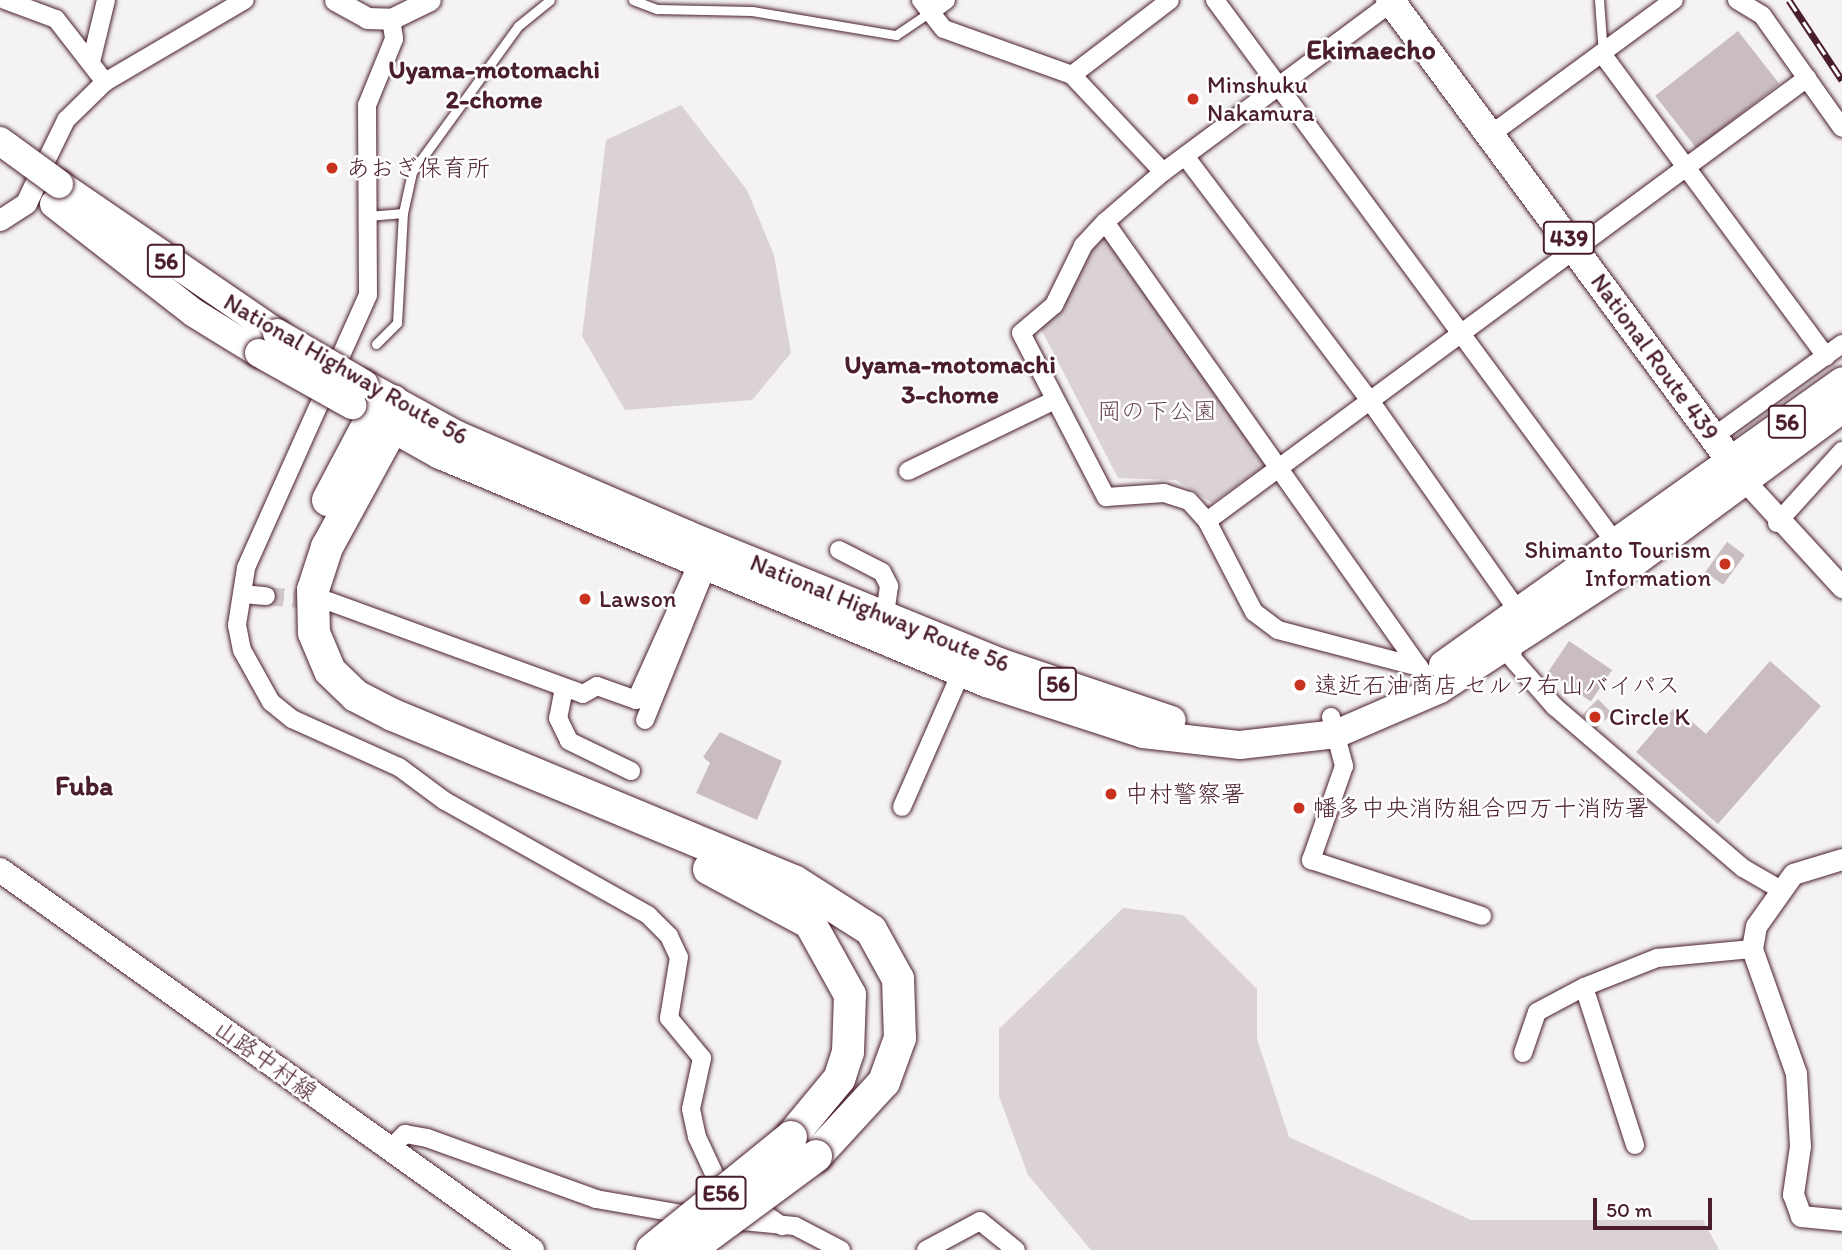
<!DOCTYPE html>
<html>
<head>
<meta charset="utf-8">
<style>
  body { margin:0 }
  #map { position:relative; width:1842px; height:1250px; overflow:hidden; background:#f4f2f2; font-family:Itim,"Klee One",sans-serif }
  div>[style] { position:absolute }
  [style*='--x'] { left:calc(var(--x)*1px); top:calc(var(--y)*1px); width:calc(var(--w)*1px); rotate:calc(var(--a)*1deg) }
  .green>* { inset:0; background:#dbd2d5 }
  .building>* { inset:0; background:#cabdc1; transform-origin:0 0 }
  .minor-tunnel>* { height:18px; margin-top:-9px; transform-origin:0; background:repeating-linear-gradient(90deg,#d2c8ca 0 18px,transparent 0 27px) }
  .roads { filter:drop-shadow(0 0 2px #4a1f2b) drop-shadow(0 0 2px #4a1f2b) }
  .service>* { height:9px; margin:-4.5px; padding:0 4.5px; transform-origin:4.5px; border-radius:4.5px; background:#fff }
  .minor>* { height:18px; margin:-9px; padding:0 9px; transform-origin:9px; border-radius:9px; background:#fff }
  .tertiary>* { height:21px; margin:-10.5px; padding:0 10.5px; transform-origin:10.5px; border-radius:10.5px; background:#fff }
  .secondary>* { height:24px; margin:-12px; padding:0 12px; transform-origin:12px; border-radius:12px; background:#fff }
  .trunk>* { height:28px; margin:-14px; padding:0 14px; transform-origin:14px; border-radius:14px; background:#fff }
  .motorway>* { height:32px; margin:-16px; padding:0 16px; transform-origin:16px; border-radius:16px; background:#fff }
  .rail>* { height:7px; margin-top:-3.5px; transform-origin:0; background:repeating-linear-gradient(90deg,#fff 0 13px,#4a1f2b 0 26px); box-sizing:border-box; border-block:2px solid #4a1f2b }
  .bridges { filter:drop-shadow(0 0 2px #4a1f2b) drop-shadow(0 0 2px #4a1f2b) }
  .trunk-bridge>* { height:28px; margin:-14px; padding:0 14px; transform-origin:14px; border-radius:14px; background:#fff }
  .motorway-bridge>* { height:32px; margin:-16px; padding:0 16px; transform-origin:16px; border-radius:16px; background:#fff }
  .dots>* { width:19px; height:19px; translate:-50% -50%; box-sizing:border-box; border:4px solid #fff; border-radius:50% }
  span { translate:-50% -50%; white-space:nowrap; text-align:center; line-height:1.15; -webkit-text-stroke:5px #fff; paint-order:stroke }
  .shield-label span { padding:2px 5px; background:#fff; border:2px solid; border-radius:5px; -webkit-text-stroke-width:0 }
  .shield-label { font-size:23px; color:#4a1f2b; font-weight:700 }
  .poi-label { font-size:24px; color:#4a1f2b }
  .left { translate:0 -50%; text-align:left }
  .right { translate:-100% -50%; text-align:right }
  .street-label { font-size:24px; color:#4a1f2b }
  .park-label { font-size:24px; color:#6e4c56 }
  .neighbourhood-label { font-size:26px; color:#4a1f2b; font-weight:700 }
  .quarter-label { font-size:28px; color:#4a1f2b; font-weight:700 }
  .scale { position:absolute; left:1593px; top:1198px; width:119px; height:32px; box-sizing:border-box; border:4px solid #4a1f2b; border-top:0; padding-left:9px; font-size:21px; line-height:24px; white-space:nowrap; color:#4a1f2b; -webkit-text-stroke:5px #fff; paint-order:stroke }
</style>
</head>
<body>
<div id="map">
  <div class="green">
    <i style="clip-path:polygon(681px 105px,747px 190px,774px 255px,791px 353px,752px 400px,625px 410px,582px 336px,606px 140px)"></i>
    <i style="clip-path:polygon(1109px 231px,1273px 460px,1212px 503px,1176px 480px,1118px 478px,1040px 327px,1061px 310px,1092px 250px)"></i>
    <i style="clip-path:polygon(1123px 908px,1183px 915px,1257px 989px,1257px 1039px,1289px 1137px,1471px 1220px,1703px 1220px,1719px 1250px,1091px 1250px,1028px 1175px,999px 1096px,999px 1029px)"></i>
  </div>
  <div class="building">
    <i style="left:1738px;top:31px;width:67px;height:105px;rotate:52deg"></i>
    <i style="left:1727px;top:542px;width:22px;height:37px;rotate:36deg"></i>
    <i style="left:1569px;top:641px;width:52px;height:38px;rotate:34deg"></i>
    <i style="clip-path:polygon(1770px 661px,1821px 706px,1718px 824px,1636px 752px,1675px 707px,1706px 734px)"></i>
    <i style="left:1598px;top:699px;width:20px;height:23px;rotate:45deg"></i>
    <i style="clip-path:polygon(720px 732px,782px 761px,757px 820px,696px 793px,710px 763px,703px 757px)"></i>
  </div>
  <div class="minor-tunnel">
    <i style="--x:266;--y:596;--w:56;--a:5.1"></i>
  </div>
  <div class="roads">
    <div class="service">
      <i style="--x:633;--y:0;--w:26;--a:21"></i>
      <i style="--x:657;--y:9;--w:95;--a:1.2"></i>
      <i style="--x:752;--y:11;--w:146;--a:9.5"></i>
      <i style="--x:896;--y:35;--w:41;--a:-34.1"></i>
      <i style="--x:1599;--y:0;--w:54;--a:85.8"></i>
      <i style="--x:368;--y:216;--w:35;--a:-5"></i>
      <i style="--x:376;--y:344;--w:30;--a:-45"></i>
      <i style="--x:397;--y:323;--w:110;--a:-86.9"></i>
      <i style="--x:403;--y:213;--w:42;--a:-77.6"></i>
      <i style="--x:412;--y:172;--w:180;--a:-54"></i>
      <i style="--x:518;--y:26;--w:41;--a:-39.1"></i>
    </div>
    <div class="minor">
      <i style="--x:5;--y:0;--w:54;--a:20.4"></i>
      <i style="--x:56;--y:19;--w:80;--a:52.1"></i>
      <i style="--x:921;--y:0;--w:37;--a:52"></i>
      <i style="--x:944;--y:29;--w:136;--a:19.8"></i>
      <i style="--x:1072;--y:75;--w:133;--a:46.8"></i>
      <i style="--x:1215;--y:0;--w:677;--a:53.59"></i>
      <i style="--x:1737;--y:0;--w:29;--a:31"></i>
      <i style="--x:1762;--y:15;--w:138;--a:54.7"></i>
      <i style="--x:1392;--y:2;--w:285;--a:143.4"></i>
      <i style="--x:1163;--y:172;--w:77;--a:139.2"></i>
      <i style="--x:1105;--y:222;--w:33;--a:133"></i>
      <i style="--x:1083;--y:246;--w:66;--a:116.2"></i>
      <i style="--x:1054;--y:305;--w:43;--a:139.7"></i>
      <i style="--x:1021;--y:333;--w:185;--a:62.6"></i>
      <i style="--x:1106;--y:497;--w:58;--a:-3.9"></i>
      <i style="--x:1164;--y:493;--w:26;--a:18"></i>
      <i style="--x:1189;--y:501;--w:27;--a:48"></i>
      <i style="--x:1207;--y:521;--w:102;--a:62.7"></i>
      <i style="--x:1254;--y:612;--w:30;--a:37"></i>
      <i style="--x:1278;--y:630;--w:146;--a:14.7"></i>
      <i style="--x:930;--y:12;--w:20;--a:-37"></i>
      <i style="--x:391;--y:19;--w:20;--a:81"></i>
      <i style="--x:394;--y:39;--w:71;--a:112.2"></i>
      <i style="--x:367;--y:105;--w:190;--a:89.7"></i>
      <i style="--x:368;--y:295;--w:299;--a:114.1"></i>
      <i style="--x:246;--y:568;--w:58;--a:99"></i>
      <i style="--x:237;--y:625;--w:25;--a:79"></i>
      <i style="--x:242;--y:650;--w:60;--a:60.9"></i>
      <i style="--x:271;--y:702;--w:27;--a:39"></i>
      <i style="--x:292;--y:719;--w:117;--a:24.2"></i>
      <i style="--x:399;--y:767;--w:57;--a:36.5"></i>
      <i style="--x:445;--y:801;--w:233;--a:29.3"></i>
      <i style="--x:648;--y:915;--w:30;--a:45"></i>
      <i style="--x:669;--y:936;--w:23;--a:65"></i>
      <i style="--x:679;--y:957;--w:62;--a:99.3"></i>
      <i style="--x:669;--y:1018;--w:52;--a:50.5"></i>
      <i style="--x:702;--y:1058;--w:52;--a:102.2"></i>
      <i style="--x:691;--y:1109;--w:29;--a:78"></i>
      <i style="--x:697;--y:1137;--w:47;--a:65.1"></i>
      <i style="--x:717;--y:1180;--w:80;--a:35.3"></i>
      <i style="--x:1603;--y:55;--w:375;--a:53.5"></i>
      <i style="--x:91;--y:62;--w:64;--a:-76.4"></i>
      <i style="--x:1072;--y:75;--w:123;--a:-37.4"></i>
      <i style="--x:1490;--y:135;--w:228;--a:-36.3"></i>
      <i style="--x:1185;--y:156;--w:308;--a:52.9"></i>
      <i style="--x:1371;--y:402;--w:256;--a:54.9"></i>
      <i style="--x:1518;--y:611;--w:47;--a:97.3"></i>
      <i style="--x:1512;--y:658;--w:64;--a:48.8"></i>
      <i style="--x:1554;--y:706;--w:249;--a:40.6"></i>
      <i style="--x:1743;--y:868;--w:44;--a:30.1"></i>
      <i style="--x:44;--y:165;--w:50;--a:-63.9"></i>
      <i style="--x:66;--y:120;--w:54;--a:-44.3"></i>
      <i style="--x:105;--y:82;--w:162;--a:-30.4"></i>
      <i style="--x:1105;--y:222;--w:553;--a:54.79"></i>
      <i style="--x:1713;--y:437;--w:159;--a:-35.8"></i>
      <i style="--x:908;--y:471;--w:163;--a:-25.8"></i>
      <i style="--x:1207;--y:521;--w:746;--a:-36.44"></i>
      <i style="--x:1777;--y:523;--w:97;--a:-47.9"></i>
      <i style="--x:839;--y:550;--w:48;--a:27.1"></i>
      <i style="--x:882;--y:572;--w:16;--a:63"></i>
      <i style="--x:889;--y:586;--w:28;--a:98"></i>
      <i style="--x:242;--y:594;--w:24;--a:5"></i>
      <i style="--x:328;--y:601;--w:271;--a:20"></i>
      <i style="--x:583;--y:694;--w:16;--a:-30"></i>
      <i style="--x:597;--y:686;--w:41;--a:19.7"></i>
      <i style="--x:636;--y:700;--w:160;--a:-65.7"></i>
      <i style="--x:564;--y:688;--w:31;--a:101"></i>
      <i style="--x:558;--y:718;--w:25;--a:64"></i>
      <i style="--x:569;--y:741;--w:69;--a:25.8"></i>
      <i style="--x:1331;--y:717;--w:51;--a:75.1"></i>
      <i style="--x:1344;--y:766;--w:100;--a:109.3"></i>
      <i style="--x:1311;--y:860;--w:180;--a:18.1"></i>
      <i style="--x:645;--y:720;--w:174;--a:-68"></i>
      <i style="--x:902;--y:807;--w:154;--a:-66.3"></i>
      <i style="--x:1584;--y:987;--w:166;--a:72.1"></i>
      <i style="--x:1523;--y:1053;--w:43;--a:-71.1"></i>
      <i style="--x:1537;--y:1012;--w:53;--a:-28"></i>
      <i style="--x:1584;--y:987;--w:79;--a:-21.7"></i>
      <i style="--x:1657;--y:958;--w:95;--a:-5.4"></i>
      <i style="--x:389;--y:1150;--w:23;--a:-45"></i>
      <i style="--x:405;--y:1134;--w:22;--a:10"></i>
      <i style="--x:427;--y:1138;--w:180;--a:19.8"></i>
      <i style="--x:596;--y:1199;--w:98;--a:9.9"></i>
      <i style="--x:732;--y:1220;--w:63;--a:5.4"></i>
      <i style="--x:795;--y:1226;--w:52;--a:27.6"></i>
      <i style="--x:926;--y:1250;--w:61;--a:-28.2"></i>
      <i style="--x:980;--y:1221;--w:46;--a:38.9"></i>
    </div>
    <div class="tertiary">
      <i style="--x:335;--y:0;--w:37;--a:29"></i>
      <i style="--x:367;--y:18;--w:24;--a:2"></i>
      <i style="--x:391;--y:19;--w:43;--a:-26"></i>
      <i style="--x:0;--y:220;--w:31;--a:-33"></i>
      <i style="--x:26;--y:203;--w:42;--a:-64.7"></i>
      <i style="--x:1743;--y:479;--w:147;--a:47.5"></i>
      <i style="--x:1842;--y:859;--w:51;--a:163"></i>
      <i style="--x:1793;--y:874;--w:64;--a:125.4"></i>
      <i style="--x:1756;--y:926;--w:23;--a:100"></i>
      <i style="--x:1752;--y:949;--w:132;--a:70.5"></i>
      <i style="--x:1796;--y:1073;--w:73;--a:86.9"></i>
      <i style="--x:1800;--y:1146;--w:49;--a:98.3"></i>
      <i style="--x:1793;--y:1194;--w:23;--a:70"></i>
      <i style="--x:1801;--y:1216;--w:41;--a:5.6"></i>
    </div>
    <div class="secondary">
      <i style="--x:0;--y:870;--w:654;--a:35.54"></i>
    </div>
    <div class="trunk">
      <i style="--x:1390;--y:0;--w:592;--a:53.52"></i>
      <i style="--x:59;--y:184;--w:264;--a:34.4"></i>
      <i style="--x:54;--y:204;--w:177;--a:37.9"></i>
      <i style="--x:194;--y:313;--w:76;--a:31.6"></i>
      <i style="--x:364;--y:384;--w:104;--a:28.8"></i>
      <i style="--x:455;--y:434;--w:254;--a:23.4"></i>
      <i style="--x:688;--y:535;--w:336;--a:22.2"></i>
      <i style="--x:999;--y:662;--w:182;--a:18.6"></i>
      <i style="--x:374;--y:418;--w:76;--a:29.3"></i>
      <i style="--x:440;--y:455;--w:592;--a:22.66"></i>
      <i style="--x:986;--y:683;--w:165;--a:18"></i>
      <i style="--x:1143;--y:734;--w:98;--a:6.5"></i>
      <i style="--x:1240;--y:745;--w:97;--a:-6.5"></i>
      <i style="--x:1336;--y:734;--w:113;--a:-23.4"></i>
      <i style="--x:1440;--y:689;--w:228;--a:-33"></i>
      <i style="--x:1631;--y:565;--w:262;--a:-36.5"></i>
      <i style="--x:1443;--y:665;--w:490;--a:-35.4"></i>
    </div>
    <div class="motorway">
      <i style="--x:393;--y:401;--w:27;--a:92"></i>
      <i style="--x:392;--y:428;--w:136;--a:118.6"></i>
      <i style="--x:327;--y:547;--w:45;--a:108"></i>
      <i style="--x:313;--y:590;--w:43;--a:88.7"></i>
      <i style="--x:314;--y:633;--w:41;--a:67.2"></i>
      <i style="--x:330;--y:671;--w:36;--a:44"></i>
      <i style="--x:356;--y:696;--w:42;--a:27.2"></i>
      <i style="--x:393;--y:715;--w:434;--a:22.5"></i>
      <i style="--x:794;--y:881;--w:91;--a:32.5"></i>
      <i style="--x:871;--y:930;--w:56;--a:61.1"></i>
      <i style="--x:898;--y:979;--w:59;--a:88.1"></i>
      <i style="--x:900;--y:1038;--w:47;--a:110"></i>
      <i style="--x:884;--y:1082;--w:100;--a:132.6"></i>
      <i style="--x:328;--y:500;--w:94;--a:-62.1"></i>
      <i style="--x:372;--y:417;--w:26;--a:-37"></i>
      <i style="--x:709;--y:869;--w:115;--a:28.1"></i>
      <i style="--x:810;--y:923;--w:82;--a:60.9"></i>
      <i style="--x:850;--y:995;--w:57;--a:92"></i>
      <i style="--x:848;--y:1052;--w:28;--a:108"></i>
      <i style="--x:839;--y:1079;--w:75;--a:129.6"></i>
    </div>
  </div>
  <div class="rail">
    <i style="--x:1789;--y:0;--w:96;--a:56.5"></i>
  </div>
  <div class="bridges">
    <div class="trunk-bridge">
      <i style="--x:0;--y:141;--w:73;--a:36.1"></i>
      <i style="--x:277;--y:333;--w:101;--a:30.4"></i>
      <i style="--x:259;--y:353;--w:107;--a:29.2"></i>
    </div>
    <div class="motorway-bridge">
      <i style="--x:652;--y:1250;--w:179;--a:-39.1"></i>
      <i style="--x:689;--y:1250;--w:158;--a:-36.5"></i>
    </div>
  </div>
  <div class="dots">
    <i style="left:1193px;top:99px;background:#c8321e"></i>
    <i style="left:332px;top:168px;background:#c8321e"></i>
    <i style="left:1725px;top:564px;background:#c8321e"></i>
    <i style="left:585px;top:599px;background:#c8321e"></i>
    <i style="left:1300px;top:685px;background:#c8321e"></i>
    <i style="left:1595px;top:717px;background:#c8321e"></i>
    <i style="left:1111px;top:794px;background:#c8321e"></i>
    <i style="left:1299px;top:808px;background:#c8321e"></i>
  </div>
  <div class="shield-label">
    <span style="left:1569px;top:238px">439</span>
    <span style="left:166px;top:261px">56</span>
    <span style="left:1787px;top:422px">56</span>
    <span style="left:1058px;top:684px">56</span>
    <span style="left:721px;top:1193px">E56</span>
  </div>
  <div class="poi-label">
    <span class="left" style="left:1207px;top:99px">Minshuku<br>Nakamura</span>
    <span class="left" style="left:346px;top:168px">あおぎ保育所</span>
    <span class="right" style="left:1711px;top:564px">Shimanto Tourism<br>Information</span>
    <span class="left" style="left:599px;top:599px">Lawson</span>
    <span class="left" style="left:1314px;top:685px">遠近石油商店 セルフ右山バイパス</span>
    <span class="left" style="left:1609px;top:717px">Circle K</span>
    <span class="left" style="left:1125px;top:794px">中村警察署</span>
    <span class="left" style="left:1313px;top:808px">幡多中央消防組合四万十消防署</span>
  </div>
  <div class="street-label">
    <span style="left:1655px;top:357px;rotate:54deg">National Route 439</span>
    <span style="left:346px;top:369px;rotate:30deg">National Highway Route 56</span>
    <span style="left:880px;top:613px;rotate:22deg">National Highway Route 56</span>
    <span style="left:266px;top:1060px;rotate:36deg">山路中村線</span>
  </div>
  <div class="park-label">
    <span style="left:1157px;top:411px">岡の下公園</span>
  </div>
  <div class="neighbourhood-label">
    <span style="left:494px;top:85px">Uyama-motomachi<br>2-chome</span>
    <span style="left:950px;top:380px">Uyama-motomachi<br>3-chome</span>
  </div>
  <div class="quarter-label">
    <span style="left:1371px;top:49px">Ekimaecho</span>
    <span style="left:84px;top:785px">Fuba</span>
  </div>
  <div class="scale">50 m</div>
</div>
</body>
</html>
